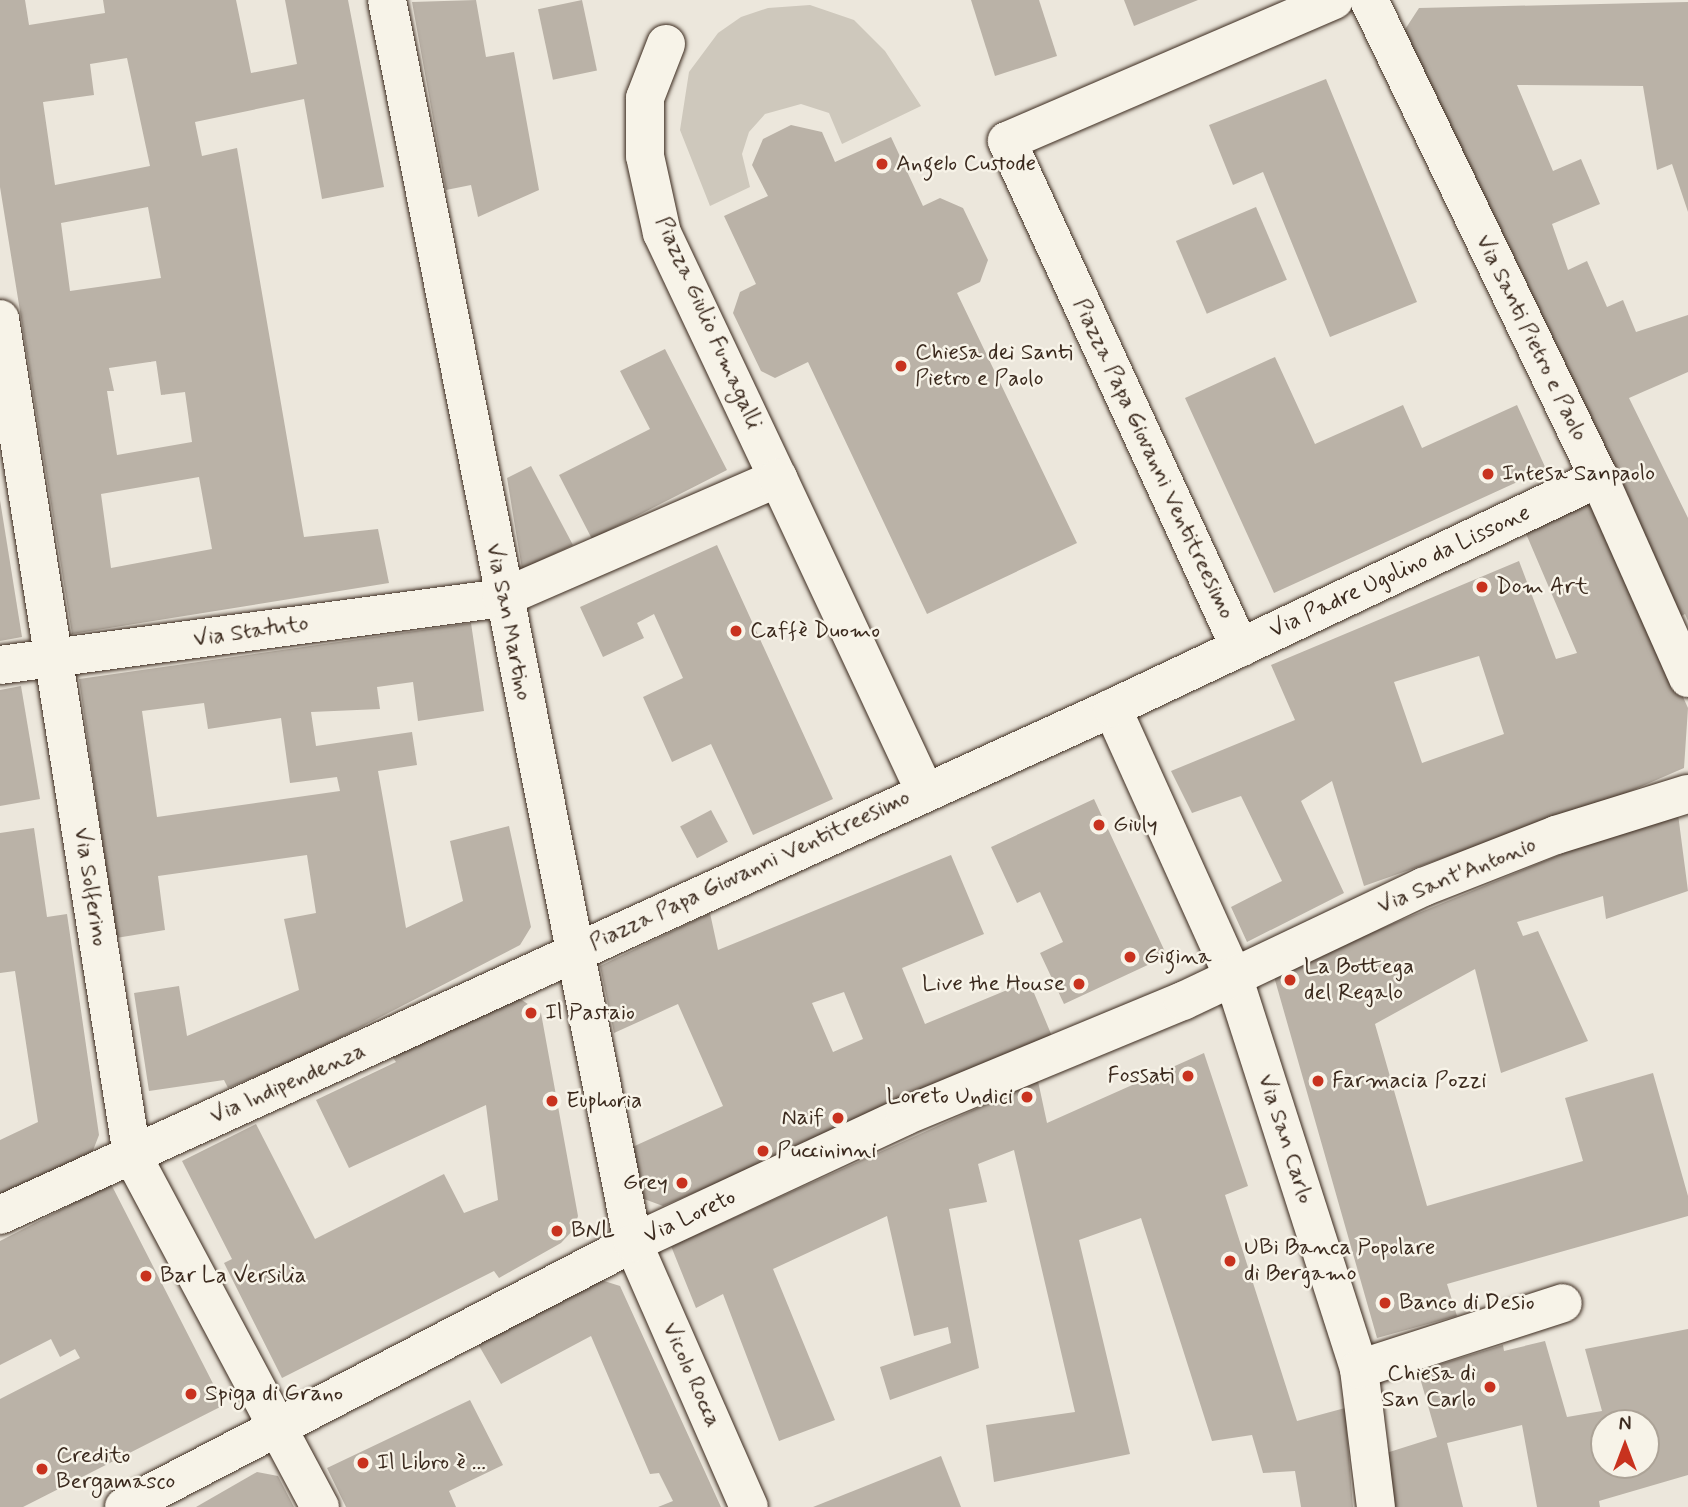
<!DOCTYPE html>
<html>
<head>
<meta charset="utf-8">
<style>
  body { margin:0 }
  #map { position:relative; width:1688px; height:1507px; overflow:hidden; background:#ece7dc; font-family:Mynerve,sans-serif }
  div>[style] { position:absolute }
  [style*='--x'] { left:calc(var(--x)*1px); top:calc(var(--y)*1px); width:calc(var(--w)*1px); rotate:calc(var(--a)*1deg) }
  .green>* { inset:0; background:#cec8bc }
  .building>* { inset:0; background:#bab2a7; transform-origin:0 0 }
  .roads { filter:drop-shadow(0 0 2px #3b2a1e) drop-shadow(0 0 2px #3b2a1e) }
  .minor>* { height:38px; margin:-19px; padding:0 19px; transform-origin:19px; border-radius:19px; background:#f7f3e8 }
  .dots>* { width:19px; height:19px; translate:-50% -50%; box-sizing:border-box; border:4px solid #f7f3e8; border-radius:50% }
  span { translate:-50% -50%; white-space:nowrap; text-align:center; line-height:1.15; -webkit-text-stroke:5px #f7f3e8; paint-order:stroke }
  .poi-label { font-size:23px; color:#3b2a1e }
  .left { translate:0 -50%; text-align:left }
  .right { translate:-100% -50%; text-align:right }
  .street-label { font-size:23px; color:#3b2a1e }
  .north { position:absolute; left:1590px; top:1409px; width:70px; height:70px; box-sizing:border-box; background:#f7f3e8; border:2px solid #aca397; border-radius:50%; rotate:0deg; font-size:19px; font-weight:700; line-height:28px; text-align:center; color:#3b2a1e }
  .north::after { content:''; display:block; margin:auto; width:24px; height:32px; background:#c8321e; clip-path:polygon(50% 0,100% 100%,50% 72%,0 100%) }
</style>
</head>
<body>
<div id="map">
  <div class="green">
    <i style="clip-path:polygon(810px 5px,854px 20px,885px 51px,921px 106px,842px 144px,829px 113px,801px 104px,765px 114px,749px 132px,742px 154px,750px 187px,710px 206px,680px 130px,689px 72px,718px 33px,741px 17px,768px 8px)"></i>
  </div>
  <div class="building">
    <i style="clip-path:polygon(evenodd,0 0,25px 0,29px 25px,105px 13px,103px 0,236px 0,251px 73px,297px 64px,285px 0,348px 0,384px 187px,322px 199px,304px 99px,195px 122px,202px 156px,237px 148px,304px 537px,378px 529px,389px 583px,72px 634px,0 187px,0 0,127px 58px,150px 166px,55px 185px,43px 102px,94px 95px,90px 64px,127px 58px,0 0,148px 207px,161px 278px,70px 291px,61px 223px,148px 207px,0 0,156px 361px,161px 395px,185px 392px,192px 442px,117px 455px,107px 391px,114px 391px,109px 368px,156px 361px,0 0,199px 477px,212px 549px,111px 568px,101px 494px,199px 477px)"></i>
    <i style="clip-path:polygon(476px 0,486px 57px,514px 52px,539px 190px,478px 217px,471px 185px,446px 190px,412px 2px)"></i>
    <i style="left:582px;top:0;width:72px;height:45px;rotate:78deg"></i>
    <i style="clip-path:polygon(971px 0,1039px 0,1057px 56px,995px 76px)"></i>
    <i style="clip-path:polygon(1124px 0,1198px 0,1134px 26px)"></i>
    <i style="clip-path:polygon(1688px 2px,1688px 212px,1672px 164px,1657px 170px,1643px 86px,1517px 85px,1553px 171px,1581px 159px,1600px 204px,1552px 224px,1568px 270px,1587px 261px,1607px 307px,1623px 300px,1636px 332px,1688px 315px,1688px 372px,1629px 398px,1688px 518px,1688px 621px,1685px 614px,1679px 617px,1404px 31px,1419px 8px)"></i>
    <i style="clip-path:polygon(1326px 79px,1417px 302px,1330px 337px,1263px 172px,1233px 185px,1209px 125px)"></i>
    <i style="clip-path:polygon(791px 125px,822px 132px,835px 162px,891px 137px,923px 206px,940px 198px,963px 208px,988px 260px,980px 282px,957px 293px,1077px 543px,927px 614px,808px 362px,775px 378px,761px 371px,733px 313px,740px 292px,756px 284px,724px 216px,768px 196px,752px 165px,763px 139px)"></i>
    <i style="left:1256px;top:207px;width:79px;height:87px;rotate:67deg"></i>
    <i style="clip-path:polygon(665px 349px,727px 470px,592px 539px,559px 475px,650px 429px,620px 371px)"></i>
    <i style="clip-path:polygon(1275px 357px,1315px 444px,1403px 405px,1422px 448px,1517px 405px,1546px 469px,1274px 593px,1185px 398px)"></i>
    <i style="clip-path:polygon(531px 466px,573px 545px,522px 569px,507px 478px)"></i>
    <i style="clip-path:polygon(evenodd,1593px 497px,1688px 708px,1684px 768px,1624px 794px,1364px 886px,1332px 781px,1301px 801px,1344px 893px,1247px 942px,1231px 907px,1282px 881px,1241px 796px,1192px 813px,1171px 771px,1295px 720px,1271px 665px,1519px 561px,1556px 659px,1577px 653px,1524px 529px,1593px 497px,1479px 656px,1504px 734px,1422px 763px,1394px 682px,1479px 656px)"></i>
    <i style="clip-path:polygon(0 500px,22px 637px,0 641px)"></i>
    <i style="clip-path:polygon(717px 545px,833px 799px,753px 835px,711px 744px,672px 762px,643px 697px,683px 678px,654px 614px,637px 623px,644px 638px,603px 657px,580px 607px)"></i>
    <i style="clip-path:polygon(evenodd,471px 623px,484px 711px,418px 721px,413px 682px,377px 687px,380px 709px,311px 712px,316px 746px,412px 732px,417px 765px,378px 771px,406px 928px,463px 901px,450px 841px,509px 826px,531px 927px,520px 945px,307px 1055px,228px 1088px,224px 1080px,149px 1091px,134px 993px,179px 986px,187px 1036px,299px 990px,284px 919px,316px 913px,307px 855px,158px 876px,165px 930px,116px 938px,79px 679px,471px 623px,204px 703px,208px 729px,281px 718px,290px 783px,337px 777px,340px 791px,157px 817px,142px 711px,204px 703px)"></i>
    <i style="clip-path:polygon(21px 686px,40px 799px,0 806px,0 690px)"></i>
    <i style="clip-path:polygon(1094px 799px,1167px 956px,1064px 1004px,1040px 953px,1063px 942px,1040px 892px,1017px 903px,991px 847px)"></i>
    <i style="left:711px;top:810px;width:36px;height:35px;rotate:62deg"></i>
    <i style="clip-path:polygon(1678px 814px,1688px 891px,1606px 919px,1603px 896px,1517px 922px,1523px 936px,1538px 931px,1588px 1041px,1501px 1073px,1475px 969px,1375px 1024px,1427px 1206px,1583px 1161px,1565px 1098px,1653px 1073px,1688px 1196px,1688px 1216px,1447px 1284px,1457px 1316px,1377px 1338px,1273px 973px,1569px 851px)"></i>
    <i style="clip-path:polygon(34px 828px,47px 917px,67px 914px,99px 1135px,92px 1153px,0 1196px,0 1140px,38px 1122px,15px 971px,0 973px,0 833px)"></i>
    <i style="clip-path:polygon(evenodd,951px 855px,984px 934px,902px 968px,925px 1024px,1029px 981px,1054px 1041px,663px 1206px,644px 1199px,628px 1149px,723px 1106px,678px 1004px,614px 1033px,600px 966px,710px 913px,718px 950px,951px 855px,844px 992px,863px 1039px,833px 1052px,812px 1003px,844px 992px)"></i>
    <i style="clip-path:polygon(519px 998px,541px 1013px,578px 1216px,574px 1229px,561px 1243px,499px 1278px,494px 1271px,282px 1378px,224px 1263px,232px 1259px,182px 1161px,256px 1124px,315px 1239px,444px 1174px,464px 1213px,498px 1200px,486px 1105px,349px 1168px,316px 1100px,396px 1062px,389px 1052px)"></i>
    <i style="clip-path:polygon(1204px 1053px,1248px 1186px,1225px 1195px,1297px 1421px,1345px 1408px,1353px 1507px,1301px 1507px,1295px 1471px,1263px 1473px,1252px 1435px,1212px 1441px,1141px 1218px,1079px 1240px,1130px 1454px,994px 1482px,986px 1425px,1075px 1412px,1014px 1150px,978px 1164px,987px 1202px,949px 1209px,979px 1368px,890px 1400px,880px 1367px,951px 1343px,948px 1327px,914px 1336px,887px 1216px,773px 1269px,835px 1420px,779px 1441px,723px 1294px,696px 1308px,671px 1246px,1038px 1081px,1047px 1123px)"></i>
    <i style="clip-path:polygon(111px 1184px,224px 1405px,23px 1507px,0 1507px,0 1399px,80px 1358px,75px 1349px,60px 1357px,51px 1339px,0 1365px,0 1241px)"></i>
    <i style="clip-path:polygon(601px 1280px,620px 1286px,721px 1507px,658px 1507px,673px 1501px,659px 1473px,650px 1474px,591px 1336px,501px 1384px,478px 1344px)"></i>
    <i style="clip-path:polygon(evenodd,1688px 1329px,1688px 1475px,1599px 1501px,1600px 1507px,1537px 1507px,1522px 1425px,1447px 1443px,1463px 1507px,1391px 1507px,1383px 1454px,1437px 1437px,1418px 1371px,1503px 1345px,1504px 1351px,1545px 1341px,1567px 1417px,1602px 1411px,1585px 1349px,1688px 1329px,1604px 1423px,1646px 1423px,1646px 1465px,1604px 1465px,1604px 1423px)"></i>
    <i style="clip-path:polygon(470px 1400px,503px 1465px,449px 1491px,456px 1507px,346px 1507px,327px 1468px)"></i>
    <i style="clip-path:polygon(941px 1456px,961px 1507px,813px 1507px)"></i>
    <i style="clip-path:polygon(257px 1472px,278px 1476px,294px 1507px,196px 1507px)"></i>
  </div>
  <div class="roads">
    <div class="minor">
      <i style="--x:387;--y:0;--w:1267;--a:78.81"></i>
      <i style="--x:633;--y:1243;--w:288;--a:66.3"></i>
      <i style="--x:1369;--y:0;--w:530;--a:64.3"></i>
      <i style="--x:1599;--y:478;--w:219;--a:66"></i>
      <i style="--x:666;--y:44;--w:58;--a:111.3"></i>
      <i style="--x:645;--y:98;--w:58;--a:90"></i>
      <i style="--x:645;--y:156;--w:79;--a:77.6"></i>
      <i style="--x:662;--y:233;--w:271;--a:64.7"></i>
      <i style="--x:0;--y:319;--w:846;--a:81.03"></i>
      <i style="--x:132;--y:1155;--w:399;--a:61.9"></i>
      <i style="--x:1240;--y:648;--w:558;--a:-114.68"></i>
      <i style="--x:1007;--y:141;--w:356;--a:-23.3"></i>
      <i style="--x:0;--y:665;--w:506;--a:-7.6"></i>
      <i style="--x:502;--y:598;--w:301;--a:-23.5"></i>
      <i style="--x:778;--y:478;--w:344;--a:64.9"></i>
      <i style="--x:1112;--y:708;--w:294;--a:65.7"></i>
      <i style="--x:1233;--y:976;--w:413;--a:72.2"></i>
      <i style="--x:1359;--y:1369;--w:139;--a:83"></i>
      <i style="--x:0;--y:1215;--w:1222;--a:-24.51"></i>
      <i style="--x:1112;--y:708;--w:539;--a:-25.28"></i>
      <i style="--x:1359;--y:1369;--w:214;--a:-17.9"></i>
      <i style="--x:124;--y:1507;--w:573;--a:-27.41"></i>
      <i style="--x:633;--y:1243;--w:300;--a:-25"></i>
      <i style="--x:905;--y:1116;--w:301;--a:-22.5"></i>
      <i style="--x:1183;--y:1001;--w:266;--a:-25.4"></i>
      <i style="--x:1423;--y:887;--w:143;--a:-21.4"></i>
      <i style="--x:1556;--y:835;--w:138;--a:-17.3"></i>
    </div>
  </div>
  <div class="dots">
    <i style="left:882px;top:164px;background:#c8321e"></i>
    <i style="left:901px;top:366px;background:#c8321e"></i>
    <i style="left:1488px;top:474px;background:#c8321e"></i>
    <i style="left:1482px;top:587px;background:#c8321e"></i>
    <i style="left:736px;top:631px;background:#c8321e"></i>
    <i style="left:1099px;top:825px;background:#c8321e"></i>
    <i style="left:1130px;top:957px;background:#c8321e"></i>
    <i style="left:1290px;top:980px;background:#c8321e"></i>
    <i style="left:1079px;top:984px;background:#c8321e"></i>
    <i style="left:531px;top:1013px;background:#c8321e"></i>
    <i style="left:1188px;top:1076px;background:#c8321e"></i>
    <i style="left:1318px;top:1081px;background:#c8321e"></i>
    <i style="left:1027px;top:1097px;background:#c8321e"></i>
    <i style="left:552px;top:1101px;background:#c8321e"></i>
    <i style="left:838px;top:1118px;background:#c8321e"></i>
    <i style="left:763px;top:1151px;background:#c8321e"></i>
    <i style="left:682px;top:1183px;background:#c8321e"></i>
    <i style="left:557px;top:1231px;background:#c8321e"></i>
    <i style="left:1230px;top:1261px;background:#c8321e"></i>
    <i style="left:146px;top:1276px;background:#c8321e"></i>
    <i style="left:1385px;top:1303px;background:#c8321e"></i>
    <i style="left:1490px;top:1387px;background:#c8321e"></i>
    <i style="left:191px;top:1394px;background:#c8321e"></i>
    <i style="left:363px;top:1463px;background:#c8321e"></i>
    <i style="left:42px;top:1469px;background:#c8321e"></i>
  </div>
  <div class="poi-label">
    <span class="left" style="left:896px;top:164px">Angelo Custode</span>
    <span class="left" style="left:915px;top:366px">Chiesa dei Santi<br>Pietro e Paolo</span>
    <span class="left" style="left:1502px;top:474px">Intesa Sanpaolo</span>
    <span class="left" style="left:1496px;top:587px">Dom Art</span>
    <span class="left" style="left:750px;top:631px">Caffè Duomo</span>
    <span class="left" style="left:1113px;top:825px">Giuly</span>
    <span class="left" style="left:1144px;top:957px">Gigina</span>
    <span class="left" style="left:1304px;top:980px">La Bottega<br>del Regalo</span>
    <span class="right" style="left:1065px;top:984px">Live the House</span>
    <span class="left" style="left:545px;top:1013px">Il Pastaio</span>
    <span class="right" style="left:1174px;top:1076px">Fossati</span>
    <span class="left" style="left:1332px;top:1081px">Farmacia Pozzi</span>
    <span class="right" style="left:1013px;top:1097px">Loreto Undici</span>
    <span class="left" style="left:566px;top:1101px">Euphoria</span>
    <span class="right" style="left:824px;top:1118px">Naif</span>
    <span class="left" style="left:777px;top:1151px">Puccininni</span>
    <span class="right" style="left:668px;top:1183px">Grey</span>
    <span class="left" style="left:571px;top:1231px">BNL</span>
    <span class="left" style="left:1244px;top:1261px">UBi Banca Popolare<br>di Bergamo</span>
    <span class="left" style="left:160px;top:1276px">Bar La Versilia</span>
    <span class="left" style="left:1399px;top:1303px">Banco di Desio</span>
    <span class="right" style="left:1476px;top:1387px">Chiesa di<br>San Carlo</span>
    <span class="left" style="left:205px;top:1394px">Spiga di Grano</span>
    <span class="left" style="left:56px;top:1469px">Credito<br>Bergamasco</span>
    <span class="left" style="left:377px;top:1463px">Il Libro è ...</span>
  </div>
  <div class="street-label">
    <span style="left:708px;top:323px;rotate:66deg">Piazza Giulio Fumagalli</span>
    <span style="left:1531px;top:338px;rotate:64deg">Via Santi Pietro e Paolo</span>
    <span style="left:1153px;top:459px;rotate:65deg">Piazza Papa Giovanni Ventitreesimo</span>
    <span style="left:1400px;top:572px;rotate:-25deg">Via Padre Ugolino da Lissone</span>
    <span style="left:508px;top:622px;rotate:79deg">Via San Martino</span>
    <span style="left:251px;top:632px;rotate:-8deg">Via Statuto</span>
    <span style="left:750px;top:871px;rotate:-25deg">Piazza Papa Giovanni Ventitreesimo</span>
    <span style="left:1457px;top:876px;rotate:-22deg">Via Sant'Antonio</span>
    <span style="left:90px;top:887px;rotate:81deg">Via Solferino</span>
    <span style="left:288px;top:1084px;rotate:-24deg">Via Indipendenza</span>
    <span style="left:1285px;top:1139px;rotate:72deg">Via San Carlo</span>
    <span style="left:690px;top:1217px;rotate:-25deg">Via Loreto</span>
    <span style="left:691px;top:1375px;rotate:66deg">Vicolo Rocca</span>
  </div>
  <div class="north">N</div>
</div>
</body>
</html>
